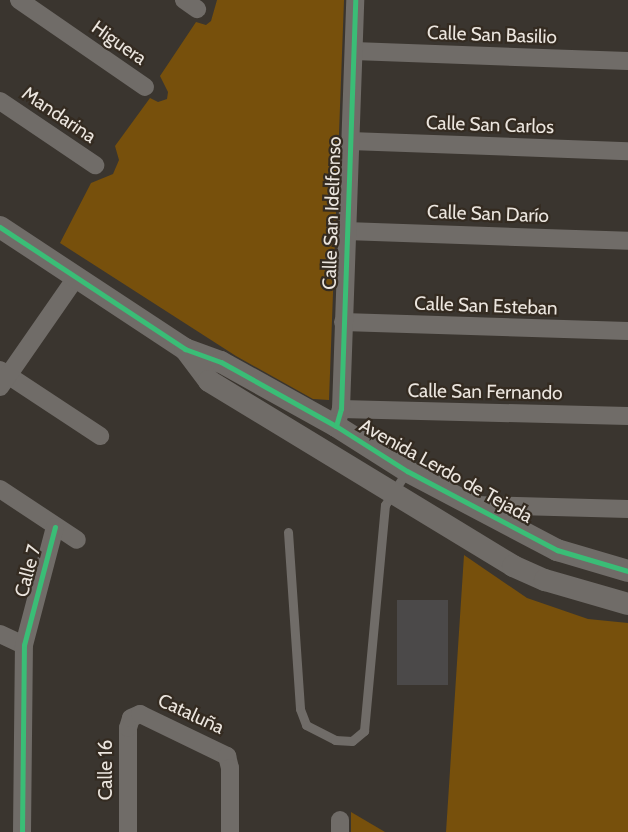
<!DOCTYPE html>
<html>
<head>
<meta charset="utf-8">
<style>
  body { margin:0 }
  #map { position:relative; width:628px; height:832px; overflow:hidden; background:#3a352f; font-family:Cabin,sans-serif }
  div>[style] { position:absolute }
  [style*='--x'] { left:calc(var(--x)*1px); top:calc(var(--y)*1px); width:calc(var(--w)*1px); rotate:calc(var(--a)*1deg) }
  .green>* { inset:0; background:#77500c }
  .building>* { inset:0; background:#4b4949; transform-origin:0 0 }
  .service>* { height:9px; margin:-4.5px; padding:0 4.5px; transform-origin:4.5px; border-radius:4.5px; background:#706c68 }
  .minor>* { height:18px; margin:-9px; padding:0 9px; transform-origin:9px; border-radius:9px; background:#706c68 }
  .tertiary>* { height:22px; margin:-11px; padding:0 11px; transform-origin:11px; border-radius:11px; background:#706c68 }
  .cycleway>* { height:5px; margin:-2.5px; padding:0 2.5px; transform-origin:2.5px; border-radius:2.5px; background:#3abd76 }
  span { translate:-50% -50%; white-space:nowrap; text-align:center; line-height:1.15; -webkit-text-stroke:4.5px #342b21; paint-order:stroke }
  .street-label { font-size:19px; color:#ebe5de }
</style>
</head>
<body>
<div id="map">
  <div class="green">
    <i style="clip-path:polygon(217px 0,344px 0,329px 400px,313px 399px,236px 356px,60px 243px,91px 183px,113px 174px,119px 160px,115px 146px,150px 98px,158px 102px,167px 99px,168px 92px,160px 76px,196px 22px,206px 25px,211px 21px)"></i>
    <i style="clip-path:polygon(464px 555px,527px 598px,588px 619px,628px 623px,628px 832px,446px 832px)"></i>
    <i style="clip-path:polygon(351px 812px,385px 832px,351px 832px)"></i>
  </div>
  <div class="building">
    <i style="left:397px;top:600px;width:51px;height:85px"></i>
  </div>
  <div class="service">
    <i style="--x:288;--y:532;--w:177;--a:86.1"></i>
    <i style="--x:300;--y:709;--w:17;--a:69"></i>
    <i style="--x:306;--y:725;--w:33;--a:27"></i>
    <i style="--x:335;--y:740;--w:17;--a:3"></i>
    <i style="--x:352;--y:741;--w:16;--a:-40"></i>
    <i style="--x:364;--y:731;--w:227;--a:-84.7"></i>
    <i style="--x:385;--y:505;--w:40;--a:-57.1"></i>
  </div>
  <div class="minor">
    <i style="--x:19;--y:0;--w:153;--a:34.6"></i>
    <i style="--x:184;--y:0;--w:16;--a:35"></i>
    <i style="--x:354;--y:51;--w:274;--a:2.1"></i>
    <i style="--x:0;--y:101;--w:115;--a:34"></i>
    <i style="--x:350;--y:141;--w:278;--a:2.1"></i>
    <i style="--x:346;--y:231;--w:282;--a:2"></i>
    <i style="--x:343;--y:322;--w:285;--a:1.8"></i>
    <i style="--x:0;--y:370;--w:120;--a:33.4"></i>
    <i style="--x:0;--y:387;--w:131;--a:-55.2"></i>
    <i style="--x:341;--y:409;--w:287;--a:1.4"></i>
    <i style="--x:336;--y:426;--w:18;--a:-74"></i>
    <i style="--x:341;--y:409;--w:409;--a:-88"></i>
    <i style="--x:0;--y:489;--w:92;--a:33.5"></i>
    <i style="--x:475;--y:505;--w:153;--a:1.5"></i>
    <i style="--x:0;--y:634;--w:26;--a:25"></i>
    <i style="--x:22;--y:832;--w:187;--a:-89.4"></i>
    <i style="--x:24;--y:645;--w:122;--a:-75.3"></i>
    <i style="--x:128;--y:832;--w:104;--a:-90"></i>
    <i style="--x:128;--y:728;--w:10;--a:-73"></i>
    <i style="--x:131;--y:718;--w:10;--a:-24"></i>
    <i style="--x:140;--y:714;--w:97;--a:25.8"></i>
    <i style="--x:227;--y:756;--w:12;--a:76"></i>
    <i style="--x:230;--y:768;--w:64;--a:90"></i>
    <i style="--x:340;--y:832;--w:12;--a:-90"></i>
  </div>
  <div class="tertiary">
    <i style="--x:0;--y:227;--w:222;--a:33.4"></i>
    <i style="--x:185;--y:349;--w:38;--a:20"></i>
    <i style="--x:221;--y:362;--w:132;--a:29.1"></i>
    <i style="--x:336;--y:426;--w:84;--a:32.4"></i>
    <i style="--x:407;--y:471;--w:170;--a:27.8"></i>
    <i style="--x:557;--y:550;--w:74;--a:16.5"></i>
    <i style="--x:185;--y:349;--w:40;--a:53"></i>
    <i style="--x:209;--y:381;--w:356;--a:31.3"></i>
    <i style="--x:513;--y:566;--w:35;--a:24"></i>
    <i style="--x:545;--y:580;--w:86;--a:16.1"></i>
  </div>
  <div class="cycleway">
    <i style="--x:0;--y:227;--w:222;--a:33.4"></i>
    <i style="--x:185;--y:349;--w:38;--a:20"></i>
    <i style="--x:221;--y:362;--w:132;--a:29.1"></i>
    <i style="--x:336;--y:426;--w:84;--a:32.4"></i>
    <i style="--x:407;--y:471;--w:170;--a:27.8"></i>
    <i style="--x:557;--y:550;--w:74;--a:16.5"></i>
    <i style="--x:336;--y:426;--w:18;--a:-74"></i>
    <i style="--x:341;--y:409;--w:409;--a:-88"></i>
    <i style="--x:22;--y:832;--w:187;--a:-89.4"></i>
    <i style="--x:24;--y:645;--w:122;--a:-75.3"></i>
  </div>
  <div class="street-label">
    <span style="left:492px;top:35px;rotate:2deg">Calle San Basilio</span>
    <span style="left:119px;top:43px;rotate:35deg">Higuera</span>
    <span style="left:59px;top:115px;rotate:34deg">Mandarina</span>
    <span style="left:490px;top:125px;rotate:2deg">Calle San Carlos</span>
    <span style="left:332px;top:213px;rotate:-88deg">Calle San Idelfonso</span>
    <span style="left:488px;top:214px;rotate:2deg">Calle San Darío</span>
    <span style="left:486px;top:306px;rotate:2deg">Calle San Esteban</span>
    <span style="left:485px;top:392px;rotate:1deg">Calle San Fernando</span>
    <span style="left:446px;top:471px;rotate:29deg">Avenida Lerdo de Tejada</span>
    <span style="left:28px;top:571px;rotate:-75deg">Calle 7</span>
    <span style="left:191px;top:714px;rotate:25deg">Cataluña</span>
    <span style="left:106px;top:770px;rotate:-90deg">Calle 16</span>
  </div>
</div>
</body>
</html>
